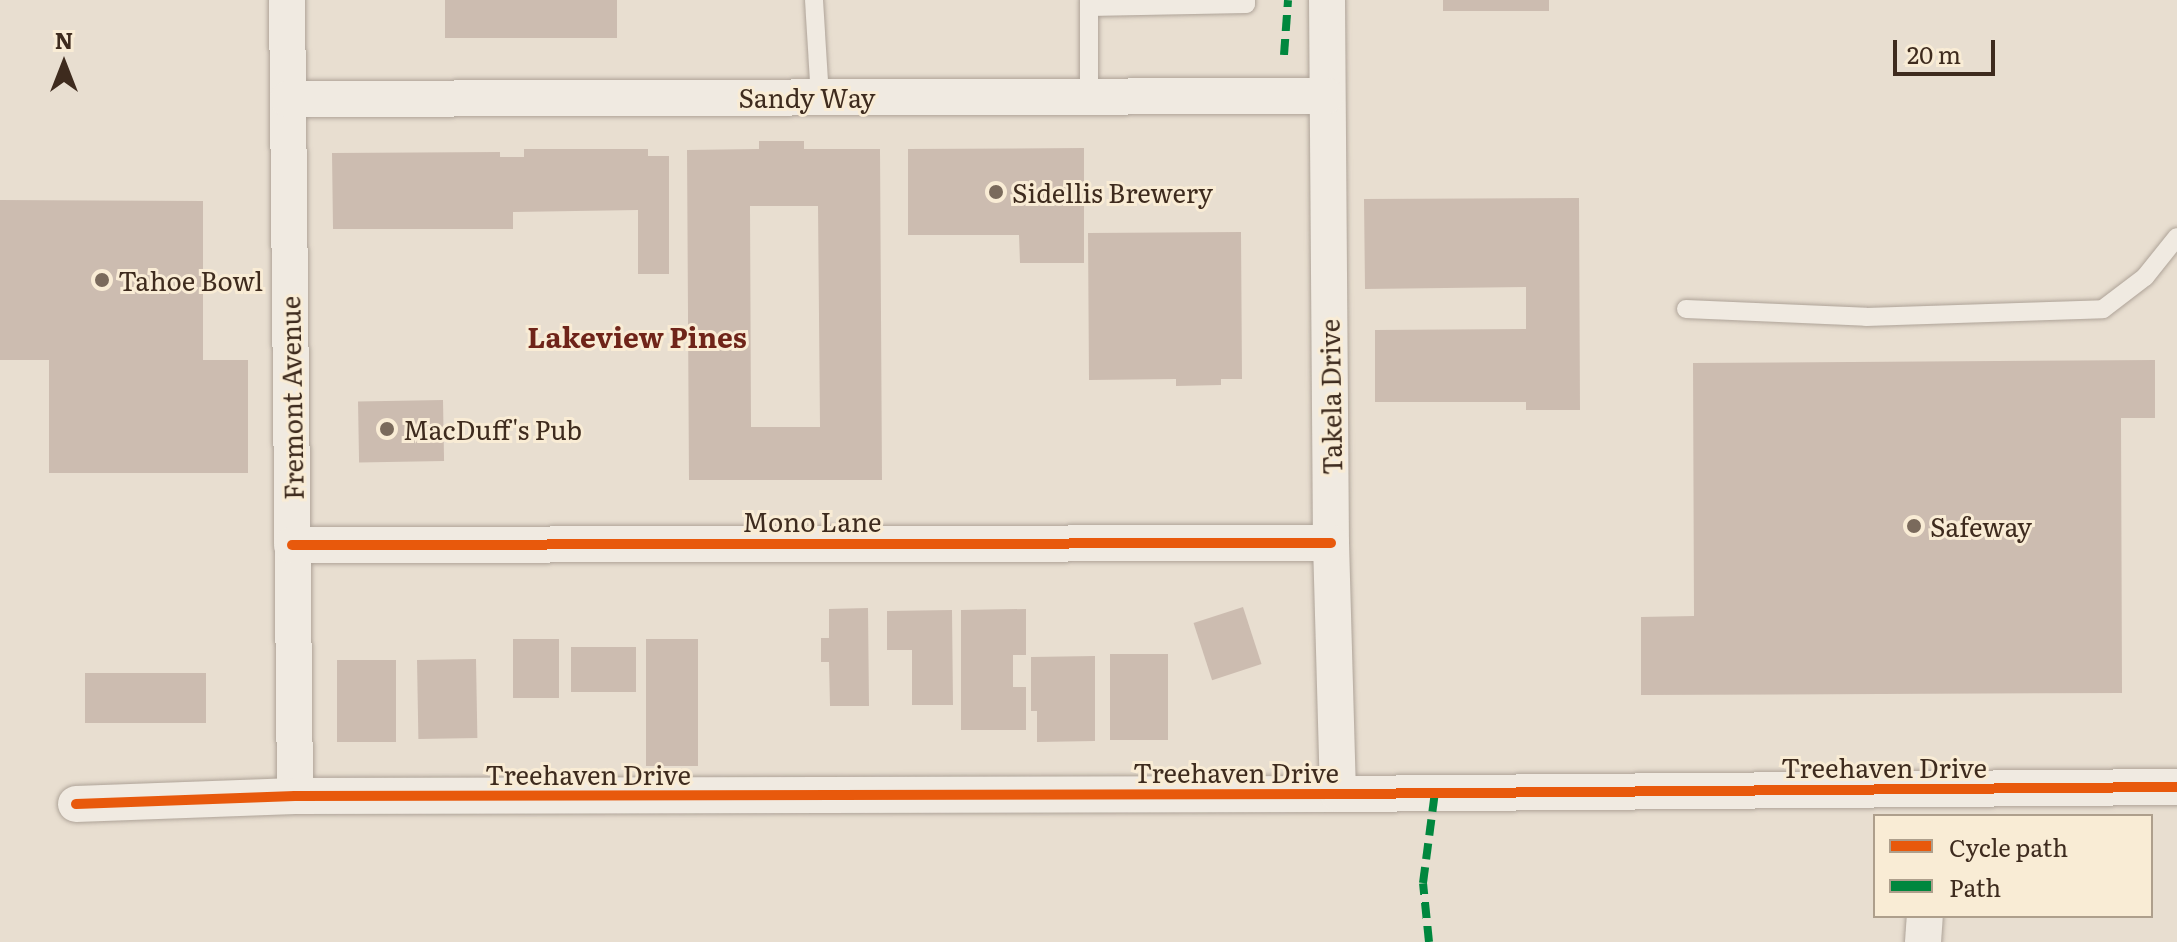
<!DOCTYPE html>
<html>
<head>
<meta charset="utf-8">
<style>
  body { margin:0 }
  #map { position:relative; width:2177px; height:942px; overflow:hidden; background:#e8ded0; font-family:Literata,serif }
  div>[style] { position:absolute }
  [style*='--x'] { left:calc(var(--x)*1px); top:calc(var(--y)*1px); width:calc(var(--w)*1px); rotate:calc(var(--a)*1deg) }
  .building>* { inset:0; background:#ccbcb0; transform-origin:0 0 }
  .roads { filter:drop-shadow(0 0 2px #aea398) drop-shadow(0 0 2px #aea398) }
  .lane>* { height:18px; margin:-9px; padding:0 9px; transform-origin:9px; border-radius:9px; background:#f0eae1 }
  .street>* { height:36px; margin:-18px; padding:0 18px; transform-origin:18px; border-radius:18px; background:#f0eae1 }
  .quiet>* { height:8px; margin-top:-4px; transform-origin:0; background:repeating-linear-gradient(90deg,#00873e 0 16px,transparent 0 24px) }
  .cycleway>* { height:10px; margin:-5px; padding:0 5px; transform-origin:5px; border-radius:5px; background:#e8590c }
  .dots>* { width:22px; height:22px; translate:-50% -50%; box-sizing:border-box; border:4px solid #f9ecd5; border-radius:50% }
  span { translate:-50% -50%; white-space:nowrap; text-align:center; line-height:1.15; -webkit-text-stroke:6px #f9ecd5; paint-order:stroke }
  .street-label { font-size:26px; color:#3e2b1e }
  .poi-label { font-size:26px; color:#3e2b1e }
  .left { translate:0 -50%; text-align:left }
  .neighbourhood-label { font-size:28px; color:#6f2419; font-weight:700 }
  .legend { position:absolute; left:1873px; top:814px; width:280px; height:104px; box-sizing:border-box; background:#f9ecd5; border:2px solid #ae9f8c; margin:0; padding:10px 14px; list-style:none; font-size:24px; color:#3e2b1e }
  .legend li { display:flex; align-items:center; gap:16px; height:40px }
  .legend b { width:40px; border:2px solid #ae9f8c }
  .north { position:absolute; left:24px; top:24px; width:80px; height:80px; -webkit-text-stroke:6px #f9ecd5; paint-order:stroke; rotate:0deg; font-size:22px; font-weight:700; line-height:32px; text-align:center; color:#3e2b1e }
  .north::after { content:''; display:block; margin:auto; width:28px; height:36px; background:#3e2b1e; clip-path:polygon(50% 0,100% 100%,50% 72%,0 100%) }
  .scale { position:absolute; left:1893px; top:40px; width:102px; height:36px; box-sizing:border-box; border:4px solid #3e2b1e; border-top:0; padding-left:10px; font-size:24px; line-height:28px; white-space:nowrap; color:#3e2b1e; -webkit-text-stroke:6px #f9ecd5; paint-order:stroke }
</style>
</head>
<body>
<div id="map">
  <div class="building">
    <i style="left:445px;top:0;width:172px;height:38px"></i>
    <i style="left:1443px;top:0;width:106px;height:11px"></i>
    <i style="clip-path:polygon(evenodd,759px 141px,804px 141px,804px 149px,880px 149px,882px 480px,689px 480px,687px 150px,759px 149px,759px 141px,750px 206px,818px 206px,820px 427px,751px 427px,750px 206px)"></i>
    <i style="clip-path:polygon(1084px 148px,1084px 263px,1020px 263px,1019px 235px,908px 235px,908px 149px)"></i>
    <i style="clip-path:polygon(524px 149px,648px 149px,648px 156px,669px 156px,669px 274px,638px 274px,638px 210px,513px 212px,513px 229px,333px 229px,332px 153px,500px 152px,500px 157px,524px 157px)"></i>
    <i style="clip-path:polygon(1579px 198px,1580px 410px,1526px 410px,1526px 402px,1375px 402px,1375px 330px,1526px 329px,1526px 287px,1365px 289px,1364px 199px)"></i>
    <i style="clip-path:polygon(0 200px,203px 201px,203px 360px,248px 360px,248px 473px,49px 473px,49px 360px,0 360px)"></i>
    <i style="clip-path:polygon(1241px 232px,1242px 379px,1221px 379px,1221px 385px,1176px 386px,1176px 379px,1089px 380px,1088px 233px)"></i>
    <i style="clip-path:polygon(2155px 360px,2155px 418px,2121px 418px,2122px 693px,1641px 695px,1641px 617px,1694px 616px,1693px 363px)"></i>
    <i style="left:443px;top:400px;width:61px;height:85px;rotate:89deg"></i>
    <i style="left:1243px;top:607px;width:60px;height:52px;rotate:72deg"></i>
    <i style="clip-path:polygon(868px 608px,869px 706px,830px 706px,829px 662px,821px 662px,821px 638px,829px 638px,829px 609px)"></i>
    <i style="clip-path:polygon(1026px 609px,1026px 655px,1013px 655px,1013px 687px,1026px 687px,1026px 730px,961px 730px,961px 610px)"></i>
    <i style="clip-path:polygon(952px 610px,953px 705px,912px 705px,912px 650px,887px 650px,887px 611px)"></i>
    <i style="left:513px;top:639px;width:46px;height:59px"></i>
    <i style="left:646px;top:639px;width:52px;height:127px"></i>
    <i style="left:571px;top:647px;width:65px;height:45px"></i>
    <i style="left:1110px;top:654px;width:58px;height:86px"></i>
    <i style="clip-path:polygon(1095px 656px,1095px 741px,1037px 742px,1037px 711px,1031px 711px,1031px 657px)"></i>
    <i style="left:476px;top:659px;width:79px;height:59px;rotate:89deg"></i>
    <i style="left:337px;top:660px;width:59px;height:82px"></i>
    <i style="left:85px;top:673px;width:121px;height:50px"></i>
  </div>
  <div class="roads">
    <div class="lane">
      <i style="--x:814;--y:0;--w:97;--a:86.5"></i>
      <i style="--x:1089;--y:7;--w:157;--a:-1.1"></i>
      <i style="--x:1246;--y:4;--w:4;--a:-90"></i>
      <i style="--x:1089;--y:96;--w:96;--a:-90"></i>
      <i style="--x:1686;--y:309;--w:180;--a:2.5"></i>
      <i style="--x:1866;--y:317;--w:237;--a:-1.9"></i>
      <i style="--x:2103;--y:309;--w:53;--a:-37.3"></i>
      <i style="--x:2145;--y:277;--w:51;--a:-51.3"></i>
    </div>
    <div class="street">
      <i style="--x:287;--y:0;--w:796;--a:89.42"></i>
      <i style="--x:1327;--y:0;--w:543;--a:89.58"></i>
      <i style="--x:1331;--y:543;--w:251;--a:88.4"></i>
      <i style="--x:288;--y:99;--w:1038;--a:-0.17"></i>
      <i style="--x:292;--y:545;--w:1039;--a:-0.11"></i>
      <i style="--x:76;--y:804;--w:219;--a:-2.1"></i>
      <i style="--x:295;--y:796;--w:1043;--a:-0.11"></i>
      <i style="--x:1338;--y:794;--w:839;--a:-0.48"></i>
      <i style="--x:1923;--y:942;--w:26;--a:-86"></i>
    </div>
  </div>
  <div class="quiet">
    <i style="--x:1284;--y:55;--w:55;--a:-85.8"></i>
    <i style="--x:1429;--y:942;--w:59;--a:-95.8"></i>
    <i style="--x:1423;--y:883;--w:92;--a:-82.5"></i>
  </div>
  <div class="cycleway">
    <i style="--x:292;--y:545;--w:1039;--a:-0.11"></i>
    <i style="--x:76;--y:804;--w:219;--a:-2.1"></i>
    <i style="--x:295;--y:796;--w:1043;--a:-0.11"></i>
    <i style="--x:1338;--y:794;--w:839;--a:-0.48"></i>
  </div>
  <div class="dots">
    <i style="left:996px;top:192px;background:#7a6a5c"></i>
    <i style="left:102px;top:280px;background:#7a6a5c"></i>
    <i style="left:387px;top:429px;background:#7a6a5c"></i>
    <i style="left:1914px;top:526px;background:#7a6a5c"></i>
  </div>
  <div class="street-label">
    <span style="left:807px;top:97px">Sandy Way</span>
    <span style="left:1330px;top:397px;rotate:-91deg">Takela Drive</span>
    <span style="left:291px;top:398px;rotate:-91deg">Fremont Avenue</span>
    <span style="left:812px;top:521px">Mono Lane</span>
    <span style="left:1884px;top:767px">Treehaven Drive</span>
    <span style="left:1236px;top:772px">Treehaven Drive</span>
    <span style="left:588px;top:774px">Treehaven Drive</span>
  </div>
  <div class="poi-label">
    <span class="left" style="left:1012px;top:192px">Sidellis Brewery</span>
    <span class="left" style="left:118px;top:280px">Tahoe Bowl</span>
    <span class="left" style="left:403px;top:429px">MacDuff's Pub</span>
    <span class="left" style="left:1930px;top:526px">Safeway</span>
  </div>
  <div class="neighbourhood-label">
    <span style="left:637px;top:336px">Lakeview Pines</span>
  </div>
  <ul class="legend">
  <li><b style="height:10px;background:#e8590c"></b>Cycle path</li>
  <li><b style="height:10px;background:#00873e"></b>Path</li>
  </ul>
  <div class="north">N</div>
  <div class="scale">20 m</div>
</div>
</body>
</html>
